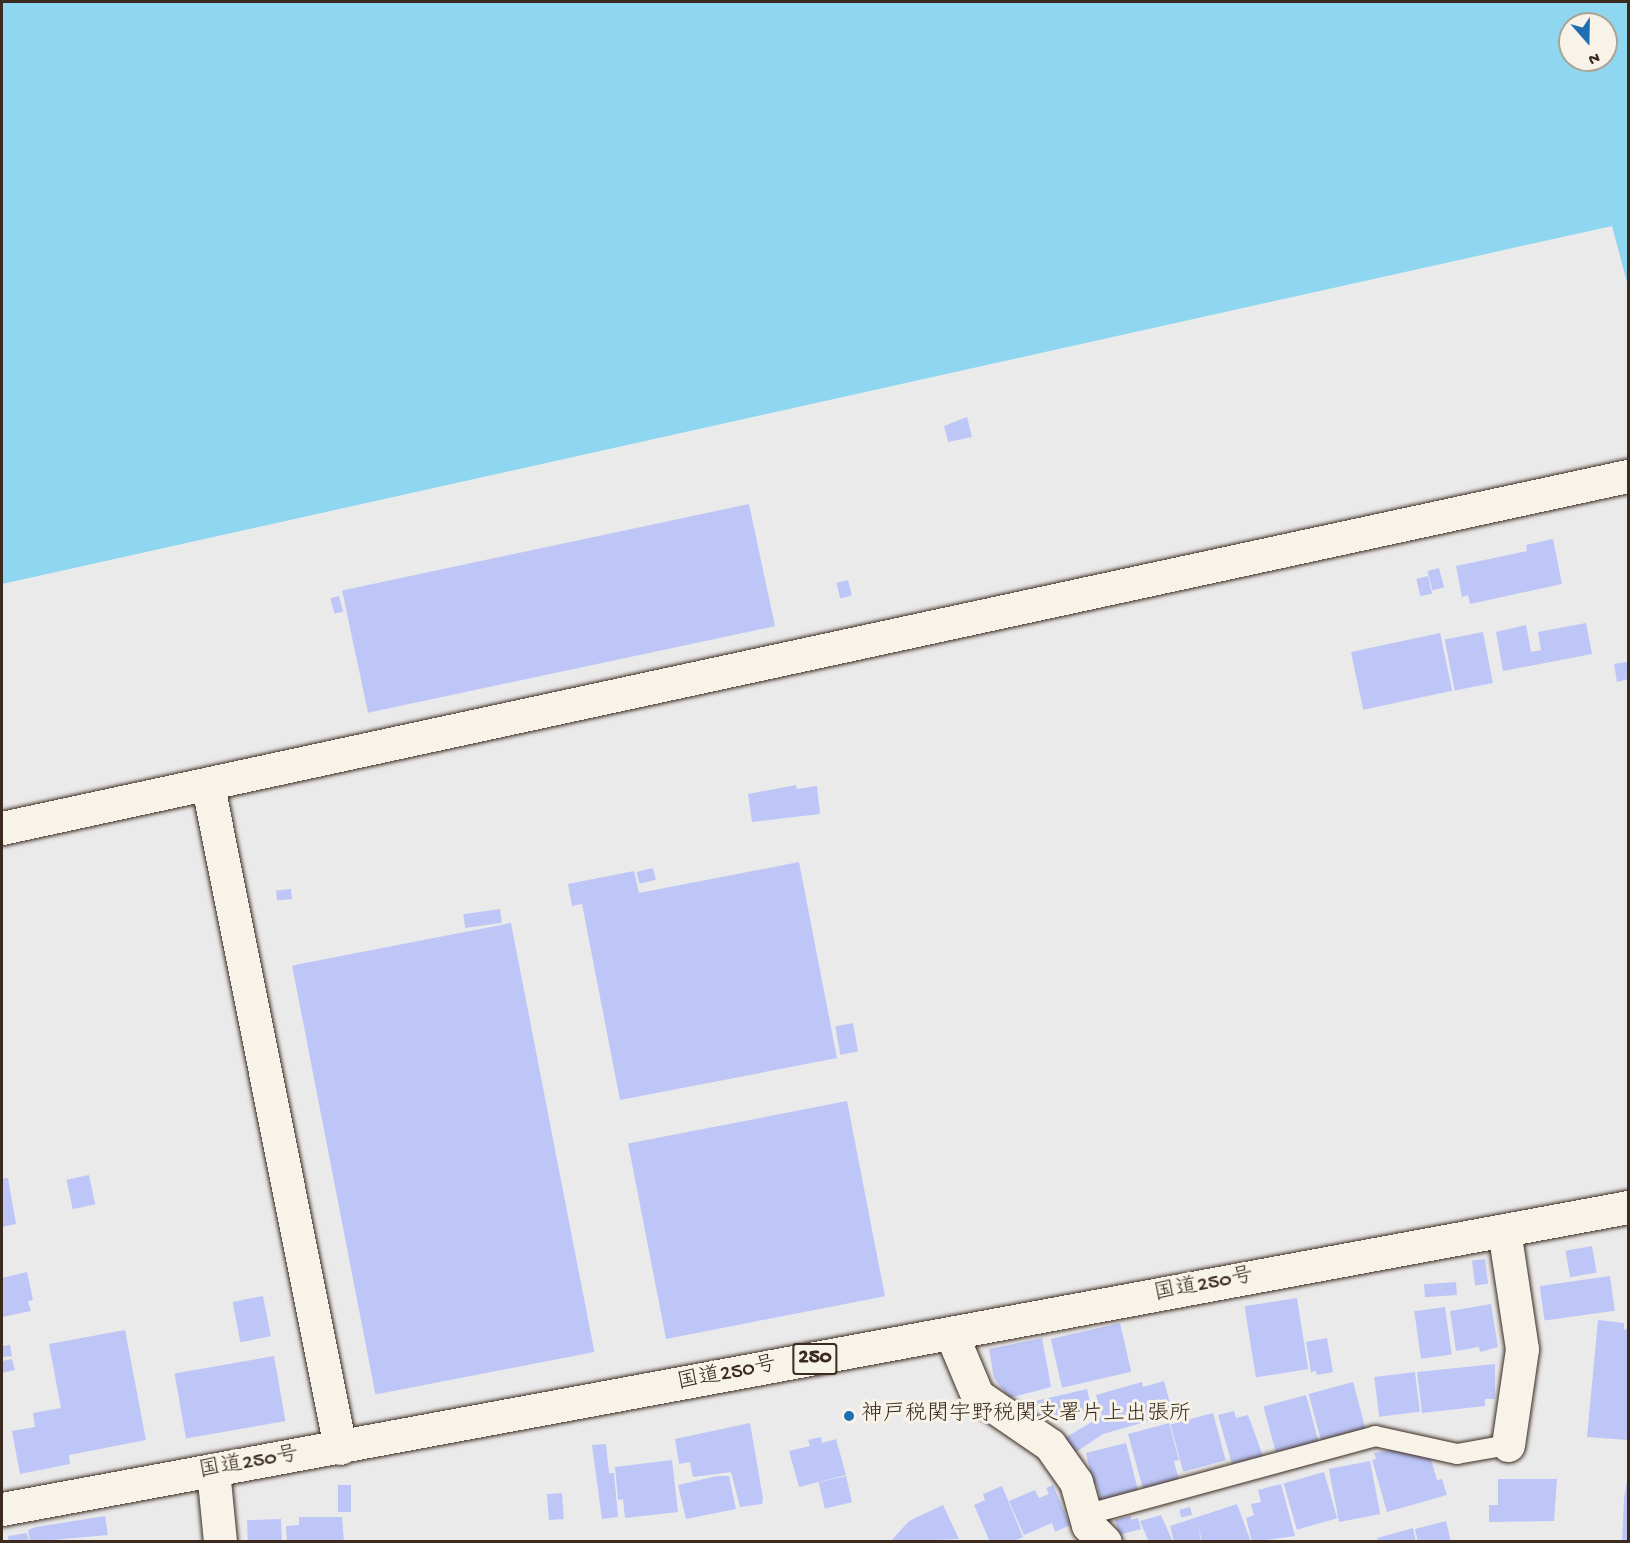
<!DOCTYPE html>
<html>
<head>
<meta charset="utf-8">
<style>
  body { margin:0 }
  #map { position:relative; width:1630px; height:1543px; overflow:hidden; background:#ebeaeb; font-family:"Gochi Hand","Klee One",sans-serif }
  div>[style] { position:absolute }
  [style*='--x'] { left:calc(var(--x)*1px); top:calc(var(--y)*1px); width:calc(var(--w)*1px); rotate:calc(var(--a)*1deg) }
  .water>* { inset:0; background:#8fd6f1 }
  .building>* { inset:0; background:#bdc6f7; transform-origin:0 0 }
  .roads { filter:drop-shadow(0 0 2px #3b2a1e) drop-shadow(0 0 2px #3b2a1e) }
  .service>* { height:20px; margin:-10px; padding:0 10px; transform-origin:10px; border-radius:10px; background:#f7f3e8 }
  .minor>* { height:33px; margin:-16.5px; padding:0 16.5px; transform-origin:16.5px; border-radius:16.5px; background:#f7f3e8 }
  .tertiary>* { height:33px; margin:-16.5px; padding:0 16.5px; transform-origin:16.5px; border-radius:16.5px; background:#f7f3e8 }
  .trunk>* { height:33px; margin:-16.5px; padding:0 16.5px; transform-origin:16.5px; border-radius:16.5px; background:#f7f3e8 }
  .dots>* { width:16px; height:16px; translate:-50% -50%; box-sizing:border-box; border:3px solid #f7f3e8; border-radius:50% }
  span { translate:-50% -50%; white-space:nowrap; text-align:center; line-height:1.15; -webkit-text-stroke:6px #f7f3e8; paint-order:stroke }
  .shield-label span { padding:2px 4px; background:#f7f3e8; border:2px solid; border-radius:4px; -webkit-text-stroke-width:0 }
  .shield-label { font-size:21px; color:#3b2a1e; font-weight:700 }
  .street-label { font-size:22px; color:#3b2a1e }
  .poi-label { font-size:22px; color:#3b2a1e }
  .left { translate:0 -50%; text-align:left }
  .frame { position:absolute; inset:0; border:3px solid #3b2a1e; pointer-events:none }
  .north { position:absolute; left:1558px; top:12px; width:60px; height:60px; box-sizing:border-box; background:#f7f3e8; border:2px solid #aca397; border-radius:50%; rotate:160deg; font-size:16px; font-weight:700; line-height:24px; text-align:center; color:#3b2a1e }
  .north::after { content:''; display:block; margin:auto; width:21px; height:27px; background:#1f6fb2; clip-path:polygon(50% 0,100% 100%,50% 72%,0 100%) }
</style>
</head>
<body>
<div id="map">
  <div class="water">
    <i style="clip-path:polygon(evenodd,2px 2px,1628px 2px,1628px 286px,1612px 226px,2px 584px,2px 2px,1570px 24px,1606px 24px,1606px 60px,1570px 60px,1570px 24px)"></i>
  </div>
  <div class="building">
    <i style="clip-path:polygon(967px 417px,972px 437px,948px 442px,944px 426px)"></i>
    <i style="left:749px;top:504px;width:125px;height:416px;rotate:78deg"></i>
    <i style="clip-path:polygon(1553px 539px,1562px 584px,1470px 604px,1468px 595px,1462px 597px,1456px 566px,1527px 551px,1526px 545px)"></i>
    <i style="left:1439px;top:568px;width:20px;height:12px;rotate:75deg"></i>
    <i style="left:1428px;top:576px;width:18px;height:12px;rotate:77deg"></i>
    <i style="left:848px;top:580px;width:16px;height:12px;rotate:76deg"></i>
    <i style="left:339px;top:596px;width:16px;height:9px;rotate:75deg"></i>
    <i style="clip-path:polygon(1586px 623px,1592px 654px,1503px 671px,1496px 632px,1526px 625px,1531px 652px,1541px 650px,1538px 632px)"></i>
    <i style="left:1483px;top:632px;width:52px;height:39px;rotate:79deg"></i>
    <i style="left:1440px;top:633px;width:59px;height:91px;rotate:78deg"></i>
    <i style="clip-path:polygon(1627px 662px,1628px 679px,1617px 682px,1614px 664px)"></i>
    <i style="clip-path:polygon(796px 785px,797px 789px,817px 786px,820px 814px,752px 822px,748px 794px)"></i>
    <i style="clip-path:polygon(799px 862px,837px 1058px,620px 1100px,582px 904px,572px 906px,568px 884px,634px 871px,639px 893px)"></i>
    <i style="left:653px;top:868px;width:12px;height:17px;rotate:76deg"></i>
    <i style="left:291px;top:889px;width:10px;height:15px;rotate:84deg"></i>
    <i style="left:500px;top:909px;width:14px;height:37px;rotate:82deg"></i>
    <i style="left:511px;top:923px;width:437px;height:223px;rotate:79deg"></i>
    <i style="left:853px;top:1023px;width:29px;height:18px;rotate:80deg"></i>
    <i style="left:847px;top:1101px;width:199px;height:223px;rotate:79deg"></i>
    <i style="left:89px;top:1175px;width:30px;height:23px;rotate:78deg"></i>
    <i style="clip-path:polygon(8px 1178px,16px 1224px,2px 1227px,2px 1179px)"></i>
    <i style="left:1592px;top:1246px;width:27px;height:27px;rotate:80deg"></i>
    <i style="left:1485px;top:1259px;width:25px;height:13px;rotate:83deg"></i>
    <i style="clip-path:polygon(27px 1272px,33px 1300px,28px 1301px,31px 1311px,2px 1317px,2px 1278px)"></i>
    <i style="left:1610px;top:1276px;width:35px;height:71px;rotate:82deg"></i>
    <i style="left:1456px;top:1282px;width:13px;height:32px;rotate:86deg"></i>
    <i style="left:263px;top:1296px;width:41px;height:31px;rotate:79deg"></i>
    <i style="left:1297px;top:1298px;width:72px;height:53px;rotate:81deg"></i>
    <i style="clip-path:polygon(1491px 1304px,1498px 1347px,1480px 1352px,1479px 1347px,1456px 1351px,1450px 1311px)"></i>
    <i style="left:1445px;top:1307px;width:48px;height:31px;rotate:82deg"></i>
    <i style="clip-path:polygon(1598px 1320px,1624px 1323px,1624px 1329px,1628px 1330px,1628px 1440px,1587px 1437px)"></i>
    <i style="left:1120px;top:1323px;width:50px;height:71px;rotate:77deg"></i>
    <i style="clip-path:polygon(125px 1330px,146px 1440px,69px 1455px,70px 1464px,20px 1474px,12px 1431px,35px 1427px,33px 1413px,61px 1408px,49px 1344px)"></i>
    <i style="clip-path:polygon(1042px 1338px,1051px 1387px,1009px 1398px,994px 1378px,989px 1349px)"></i>
    <i style="clip-path:polygon(1327px 1338px,1333px 1372px,1317px 1375px,1316px 1371px,1311px 1372px,1306px 1342px)"></i>
    <i style="clip-path:polygon(10px 1345px,12px 1356px,2px 1357px,2px 1346px)"></i>
    <i style="left:274px;top:1356px;width:66px;height:101px;rotate:80deg"></i>
    <i style="clip-path:polygon(12px 1359px,15px 1370px,2px 1373px,2px 1361px)"></i>
    <i style="clip-path:polygon(1495px 1364px,1495px 1399px,1485px 1399px,1485px 1406px,1422px 1413px,1417px 1372px)"></i>
    <i style="left:1415px;top:1372px;width:40px;height:41px;rotate:83deg"></i>
    <i style="clip-path:polygon(1164px 1381px,1173px 1414px,1103px 1434px,1073px 1454px,1063px 1439px,1102px 1416px,1096px 1395px,1142px 1382px,1143px 1387px)"></i>
    <i style="left:1353px;top:1382px;width:51px;height:46px;rotate:75deg"></i>
    <i style="left:1087px;top:1389px;width:22px;height:52px;rotate:77deg"></i>
    <i style="left:1306px;top:1395px;width:52px;height:44px;rotate:75deg"></i>
    <i style="clip-path:polygon(1234px 1411px,1236px 1418px,1248px 1415px,1263px 1456px,1232px 1464px,1218px 1415px)"></i>
    <i style="left:1213px;top:1413px;width:49px;height:44px;rotate:75deg"></i>
    <i style="clip-path:polygon(750px 1423px,763px 1499px,762px 1504px,740px 1507px,731px 1472px,693px 1477px,690px 1462px,679px 1464px,675px 1439px)"></i>
    <i style="clip-path:polygon(1169px 1423px,1179px 1460px,1174px 1461px,1179px 1480px,1143px 1489px,1128px 1434px)"></i>
    <i style="clip-path:polygon(821px 1437px,822px 1443px,836px 1439px,846px 1475px,799px 1487px,789px 1451px,810px 1446px,808px 1440px)"></i>
    <i style="clip-path:polygon(1126px 1443px,1139px 1494px,1102px 1503px,1096px 1484px,1093px 1485px,1086px 1453px)"></i>
    <i style="clip-path:polygon(606px 1444px,609px 1473px,614px 1473px,618px 1517px,602px 1519px,592px 1445px)"></i>
    <i style="clip-path:polygon(1416px 1444px,1428px 1449px,1437px 1480px,1442px 1479px,1447px 1495px,1387px 1512px,1372px 1460px,1376px 1459px,1374px 1453px)"></i>
    <i style="clip-path:polygon(672px 1460px,678px 1512px,625px 1518px,623px 1499px,618px 1500px,615px 1467px)"></i>
    <i style="left:1370px;top:1461px;width:54px;height:42px;rotate:79deg"></i>
    <i style="left:1324px;top:1472px;width:48px;height:42px;rotate:74deg"></i>
    <i style="clip-path:polygon(717px 1476px,729px 1476px,736px 1509px,686px 1519px,678px 1485px)"></i>
    <i style="left:846px;top:1476px;width:27px;height:28px;rotate:77deg"></i>
    <i style="clip-path:polygon(1498px 1479px,1557px 1479px,1554px 1521px,1489px 1522px,1489px 1505px,1498px 1505px)"></i>
    <i style="clip-path:polygon(1627px 1481px,1628px 1542px,1622px 1542px,1624px 1498px)"></i>
    <i style="clip-path:polygon(1281px 1484px,1295px 1536px,1252px 1542px,1246px 1518px,1254px 1515px,1251px 1504px,1261px 1502px,1258px 1490px)"></i>
    <i style="left:338px;top:1485px;width:13px;height:27px"></i>
    <i style="clip-path:polygon(1053px 1485px,1070px 1525px,1055px 1532px,1052px 1523px,1024px 1535px,1009px 1501px,1035px 1490px,1039px 1498px,1049px 1494px,1046px 1488px)"></i>
    <i style="clip-path:polygon(1002px 1486px,1023px 1537px,1012px 1542px,990px 1542px,974px 1505px,985px 1500px,983px 1494px)"></i>
    <i style="left:562px;top:1493px;width:26px;height:15px;rotate:86deg"></i>
    <i style="clip-path:polygon(1237px 1504px,1251px 1542px,1202px 1542px,1198px 1524px,1201px 1542px,1174px 1542px,1170px 1526px)"></i>
    <i style="clip-path:polygon(943px 1505px,959px 1539px,890px 1542px,909px 1521px)"></i>
    <i style="left:1190px;top:1507px;width:8px;height:11px;rotate:76deg"></i>
    <i style="clip-path:polygon(1161px 1515px,1173px 1542px,1149px 1542px,1140px 1521px)"></i>
    <i style="clip-path:polygon(105px 1516px,108px 1535px,30px 1542px,28px 1530px,36px 1527px)"></i>
    <i style="clip-path:polygon(1131px 1516px,1131px 1520px,1138px 1518px,1141px 1529px,1119px 1535px,1115px 1520px)"></i>
    <i style="clip-path:polygon(299px 1517px,342px 1517px,344px 1542px,287px 1542px,286px 1526px,299px 1525px)"></i>
    <i style="left:281px;top:1519px;width:23px;height:34px;rotate:88deg"></i>
    <i style="clip-path:polygon(1446px 1521px,1451px 1542px,1418px 1542px,1415px 1529px)"></i>
    <i style="clip-path:polygon(1413px 1528px,1416px 1542px,1378px 1542px,1377px 1538px)"></i>
    <i style="clip-path:polygon(27px 1533px,29px 1542px,9px 1542px,8px 1536px)"></i>
  </div>
  <div class="roads">
    <div class="service">
      <i style="--x:1085;--y:1515;--w:301;--a:-15.2"></i>
      <i style="--x:1375;--y:1436;--w:84;--a:12.4"></i>
      <i style="--x:1457;--y:1454;--w:52;--a:-10"></i>
    </div>
    <div class="minor">
      <i style="--x:1504;--y:1230;--w:120;--a:81.4"></i>
      <i style="--x:1522;--y:1349;--w:97;--a:98.3"></i>
      <i style="--x:951;--y:1333;--w:67;--a:67.2"></i>
      <i style="--x:977;--y:1395;--w:88;--a:34.4"></i>
      <i style="--x:1050;--y:1445;--w:45;--a:54.9"></i>
      <i style="--x:1076;--y:1482;--w:45;--a:74.4"></i>
      <i style="--x:1088;--y:1525;--w:24;--a:45"></i>
      <i style="--x:213;--y:1470;--w:72;--a:84.4"></i>
    </div>
    <div class="tertiary">
      <i style="--x:208;--y:786;--w:675;--a:78.72"></i>
      <i style="--x:2;--y:828;--w:1664;--a:-12.22"></i>
    </div>
    <div class="trunk">
      <i style="--x:2;--y:1509;--w:1654;--a:-10.52"></i>
    </div>
  </div>
  <div class="dots">
    <i style="left:849px;top:1416px;background:#1f6fb2"></i>
  </div>
  <div class="shield-label">
    <span style="left:815px;top:1359px">250</span>
  </div>
  <div class="street-label">
    <span style="left:1204px;top:1286px;rotate:-11deg">国道250号</span>
    <span style="left:727px;top:1375px;rotate:-11deg">国道250号</span>
    <span style="left:249px;top:1464px;rotate:-10deg">国道250号</span>
  </div>
  <div class="poi-label">
    <span class="left" style="left:861px;top:1416px">神戸税関宇野税関支署片上出張所</span>
  </div>
  <div class="frame"></div>
  <div class="north">N</div>
</div>
</body>
</html>
